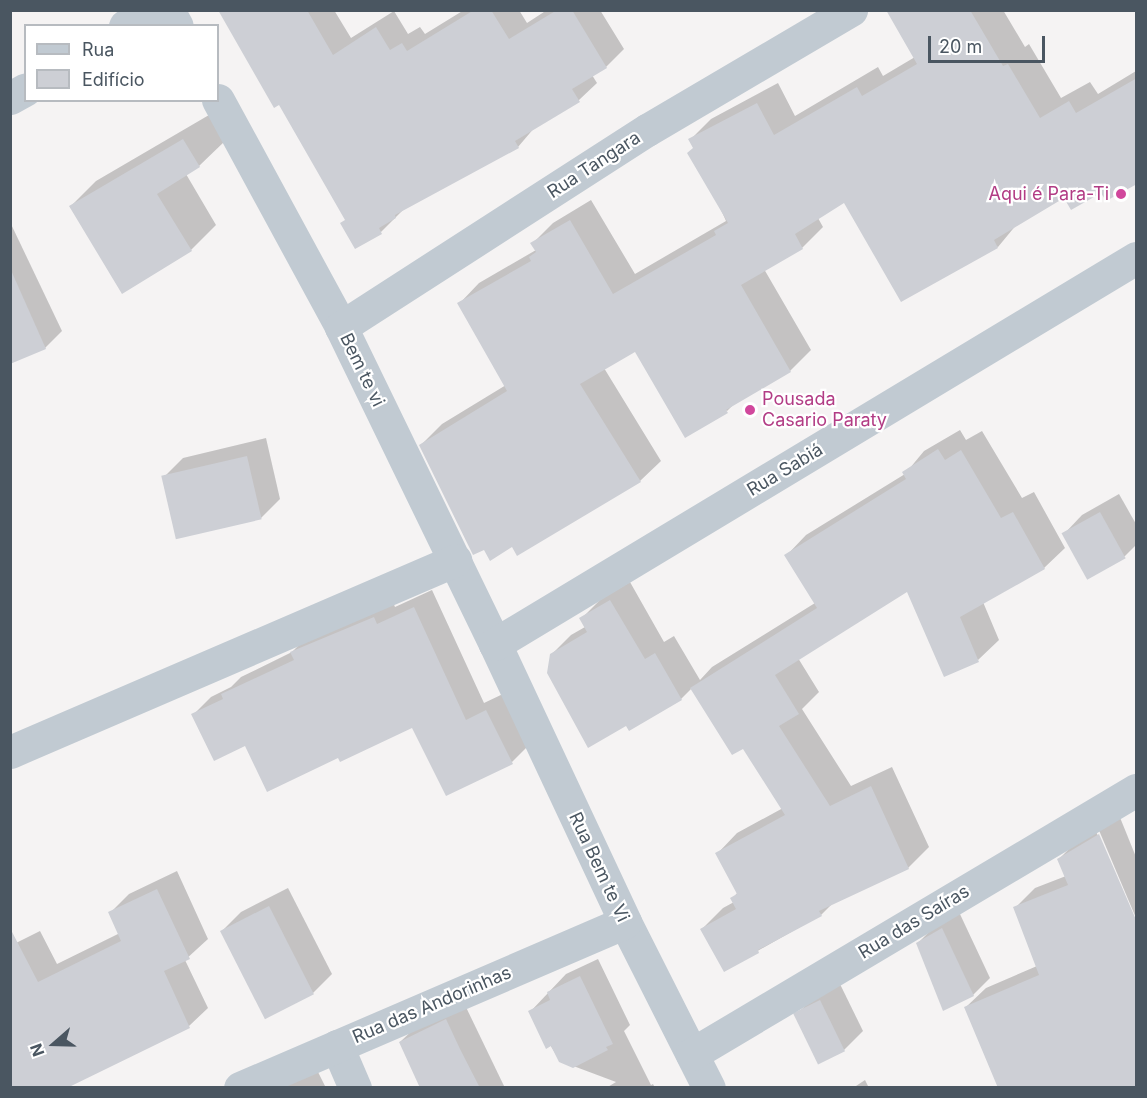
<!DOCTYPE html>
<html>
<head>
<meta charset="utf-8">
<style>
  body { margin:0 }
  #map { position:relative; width:1147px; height:1098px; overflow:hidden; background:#f5f3f3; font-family:Inter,sans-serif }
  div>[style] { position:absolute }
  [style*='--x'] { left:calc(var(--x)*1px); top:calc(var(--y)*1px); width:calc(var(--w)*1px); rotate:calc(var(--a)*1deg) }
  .shadow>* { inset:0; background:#0003 }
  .building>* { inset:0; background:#cdcfd5; transform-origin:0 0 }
  .minor>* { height:33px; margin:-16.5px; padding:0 16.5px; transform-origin:16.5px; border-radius:16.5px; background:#c1cad2 }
  .dots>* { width:16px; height:16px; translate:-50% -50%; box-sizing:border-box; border:3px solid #fff; border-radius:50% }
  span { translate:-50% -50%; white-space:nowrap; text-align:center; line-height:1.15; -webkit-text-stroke:4.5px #fff; paint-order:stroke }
  .street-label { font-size:18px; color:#4a5661 }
  .hotel-label { font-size:18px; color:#b23c85 }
  .right { translate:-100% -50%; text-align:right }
  .left { translate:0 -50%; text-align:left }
  .frame { position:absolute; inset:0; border:12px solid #4a5661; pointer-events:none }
  .legend { position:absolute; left:24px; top:24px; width:195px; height:78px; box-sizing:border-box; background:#fff; border:2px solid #b7bbc0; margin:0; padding:8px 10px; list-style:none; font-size:18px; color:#4a5661 }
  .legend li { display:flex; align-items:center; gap:12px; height:30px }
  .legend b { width:30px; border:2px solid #b7bbc0 }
  .north { position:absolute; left:24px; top:1014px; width:60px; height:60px; -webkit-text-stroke:4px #fff; paint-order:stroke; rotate:250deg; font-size:16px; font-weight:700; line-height:24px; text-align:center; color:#4a5661 }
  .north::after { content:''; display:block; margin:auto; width:21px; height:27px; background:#4a5661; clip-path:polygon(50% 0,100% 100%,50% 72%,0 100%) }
  .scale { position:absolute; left:928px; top:36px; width:117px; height:27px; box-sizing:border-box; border:3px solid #4a5661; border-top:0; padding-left:8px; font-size:18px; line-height:21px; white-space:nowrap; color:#4a5661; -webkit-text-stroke:4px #fff; paint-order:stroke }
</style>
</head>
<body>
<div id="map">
  <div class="shadow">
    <i style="clip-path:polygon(220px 10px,334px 10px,351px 38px,394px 11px,408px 34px,420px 27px,425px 34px,464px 10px,519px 10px,527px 23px,547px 10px,600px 10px,624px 49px,606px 67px,592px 75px,597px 83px,579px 100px,535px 127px,518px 147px,404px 209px,381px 232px,346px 219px,280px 102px)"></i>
    <i style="clip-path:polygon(889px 10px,1003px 10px,1025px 47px,1029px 44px,1061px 98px,1090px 82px,1098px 94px,1136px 71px,1136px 182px,1065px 196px,1017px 224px,998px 247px,844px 201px,818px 218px,823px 227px,802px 248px,764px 269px,811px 350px,790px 371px,736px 402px,727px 411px,635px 350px,604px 368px,661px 461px,640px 481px,512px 545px,421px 445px,442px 424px,506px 385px,459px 304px,479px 283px,536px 250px,532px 244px,553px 223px,591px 200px,635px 274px,726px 221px,690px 140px,711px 119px,778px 83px,795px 116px,878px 67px,883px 76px,915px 57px)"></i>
    <i style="clip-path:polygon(209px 115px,225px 141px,199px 166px,186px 174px,216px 225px,191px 250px,71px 206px,96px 181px)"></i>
    <i style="clip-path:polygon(10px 222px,62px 331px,45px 348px,10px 363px)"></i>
    <i style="clip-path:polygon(960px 430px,966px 440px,982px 431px,1022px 498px,1034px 492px,1065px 548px,1044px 568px,983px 602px,999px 640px,978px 660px,908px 590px,798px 658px,819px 692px,802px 709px,851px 786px,892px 767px,929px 847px,908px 868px,832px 904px,821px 915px,724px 970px,702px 929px,723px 908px,734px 902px,732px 899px,738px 892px,717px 854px,737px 833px,783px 808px,744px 747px,692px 688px,681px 699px,551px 655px,571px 635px,585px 627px,581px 619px,600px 600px,630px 582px,664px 642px,674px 636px,700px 680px,712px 667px,815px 603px,786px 556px,806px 535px,905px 474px,924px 451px)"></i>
    <i style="clip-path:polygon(266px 438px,280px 499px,261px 518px,164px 477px,183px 458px)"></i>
    <i style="clip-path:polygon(1119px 494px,1136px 524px,1136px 545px,1125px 556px,1089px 578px,1064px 534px,1082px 515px)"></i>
    <i style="clip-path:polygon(432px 590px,484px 703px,505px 693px,530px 744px,512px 762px,413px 726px,339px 756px,246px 744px,193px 715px,211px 697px,231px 687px,241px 677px,292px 652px,310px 634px,392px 600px,395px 607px)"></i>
    <i style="clip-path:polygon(1119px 815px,1136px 857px,1136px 918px,1098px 828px)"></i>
    <i style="clip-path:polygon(1095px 829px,1136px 926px,1136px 1088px,966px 1007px,986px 988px,1037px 966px,1015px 908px,1035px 888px,1066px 876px,1059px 859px,1078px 840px)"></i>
    <i style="clip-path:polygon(177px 871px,208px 939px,185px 960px,208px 1008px,189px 1026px,64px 1088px,10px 946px,40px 931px,57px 964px,120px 933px,110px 913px,129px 894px)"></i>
    <i style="clip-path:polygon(288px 888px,332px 974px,313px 993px,266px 1017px,222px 931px,241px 912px)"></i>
    <i style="clip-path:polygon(959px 912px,990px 978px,973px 995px,918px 943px,935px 926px)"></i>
    <i style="clip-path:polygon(598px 959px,630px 1025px,624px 1031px,651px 1085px,653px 1084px,655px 1088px,606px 1088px,616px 1082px,560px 1061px,530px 1012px,566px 974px)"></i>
    <i style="clip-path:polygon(839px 982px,863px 1031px,844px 1050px,795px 1016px,814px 997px)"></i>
    <i style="clip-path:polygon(464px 1003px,505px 1088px,422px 1088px,400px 1042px,418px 1025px)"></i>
    <i style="clip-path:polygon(317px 1070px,326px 1088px,283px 1088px,285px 1085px)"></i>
    <i style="clip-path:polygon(865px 1080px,869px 1088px,853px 1088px)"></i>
  </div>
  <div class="building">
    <i style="clip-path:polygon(218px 10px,307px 10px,333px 55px,376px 27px,390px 50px,402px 43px,407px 51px,474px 10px,491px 10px,509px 39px,557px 10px,572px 10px,607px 68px,572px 89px,580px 102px,515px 141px,519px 148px,395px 215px,396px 218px,379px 228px,382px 234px,355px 249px,340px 223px,345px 220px,279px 105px,274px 108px)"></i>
    <i style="clip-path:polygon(886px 10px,970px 10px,1003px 66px,1008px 64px,1040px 118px,1069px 101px,1076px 113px,1137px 78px,1137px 184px,1106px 201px,1101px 193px,1071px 210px,1064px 198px,994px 240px,998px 248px,901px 302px,844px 203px,795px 234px,803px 249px,741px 285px,791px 372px,726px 410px,728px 413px,685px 438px,635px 352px,580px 384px,641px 482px,517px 556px,512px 547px,490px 561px,484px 550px,473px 555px,419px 445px,507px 391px,457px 303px,531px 261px,529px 257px,536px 252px,530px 243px,570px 220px,613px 294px,716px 235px,714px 231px,728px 223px,687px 153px,693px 148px,688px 139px,757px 103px,774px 135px,857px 87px,862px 96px,917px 64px)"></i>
    <i style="clip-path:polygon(183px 139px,200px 167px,157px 194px,192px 251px,122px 294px,69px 206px)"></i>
    <i style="clip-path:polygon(10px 268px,46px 349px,10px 364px)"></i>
    <i style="clip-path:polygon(938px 449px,945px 460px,961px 450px,1001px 518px,1013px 512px,1045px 569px,960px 617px,979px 662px,944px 677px,907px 592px,775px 675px,799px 714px,779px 726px,830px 806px,871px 786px,909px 869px,819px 911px,822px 916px,758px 950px,759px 953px,724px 972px,700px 929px,736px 909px,730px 898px,737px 894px,715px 853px,785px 815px,743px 749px,732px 755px,690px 688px,817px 608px,784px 555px,906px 479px,902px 472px)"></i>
    <i style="left:247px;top:456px;width:65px;height:88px;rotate:77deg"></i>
    <i style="left:1100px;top:512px;width:53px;height:44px;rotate:61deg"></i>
    <i style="clip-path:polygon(610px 600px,645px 659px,655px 653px,682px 700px,629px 731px,626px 726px,588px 748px,547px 673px,550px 654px,587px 632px,579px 618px)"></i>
    <i style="clip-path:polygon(414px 607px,466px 720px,486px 710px,513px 764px,446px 796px,412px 728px,340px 762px,338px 758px,267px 792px,245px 746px,214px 761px,191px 714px,223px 699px,221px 694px,294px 660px,290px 652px,374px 617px,377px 624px)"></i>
    <i style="clip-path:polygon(1099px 834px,1137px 922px,1137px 1088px,998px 1088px,964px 1007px,1039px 975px,1013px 907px,1068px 885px,1057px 859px)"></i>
    <i style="clip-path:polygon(157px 889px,190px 959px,164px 971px,190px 1028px,67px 1088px,10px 1088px,10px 928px,38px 982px,121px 941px,108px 912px)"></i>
    <i style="left:269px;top:906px;width:99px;height:55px;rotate:63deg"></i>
    <i style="clip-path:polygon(942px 928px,974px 996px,943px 1011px,916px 943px)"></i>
    <i style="clip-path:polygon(580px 976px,613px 1044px,606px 1047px,608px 1050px,573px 1068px,559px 1062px,551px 1046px,546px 1049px,528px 1011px,550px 1000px,547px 992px)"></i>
    <i style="left:820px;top:1000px;width:57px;height:30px;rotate:64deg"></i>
    <i style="clip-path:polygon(446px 1019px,460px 1049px,480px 1088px,420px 1088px,399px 1042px)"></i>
  </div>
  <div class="minor">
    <i style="--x:168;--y:10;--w:18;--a:61"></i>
    <i style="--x:125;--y:26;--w:29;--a:-34"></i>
    <i style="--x:10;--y:98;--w:18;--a:-29"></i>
    <i style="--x:218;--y:100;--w:258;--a:61.5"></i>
    <i style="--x:341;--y:327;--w:352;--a:64.1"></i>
    <i style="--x:495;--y:644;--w:307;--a:64.9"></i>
    <i style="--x:625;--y:922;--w:186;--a:63.2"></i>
    <i style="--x:341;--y:327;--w:364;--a:-32.8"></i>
    <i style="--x:647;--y:130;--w:237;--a:-30.5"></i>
    <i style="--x:495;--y:644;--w:748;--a:-31.06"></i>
    <i style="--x:10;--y:752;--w:485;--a:-23.3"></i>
    <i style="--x:337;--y:1046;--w:46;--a:66.8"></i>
    <i style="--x:692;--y:1054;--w:517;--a:-30.74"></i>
    <i style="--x:240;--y:1088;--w:419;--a:-23.3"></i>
  </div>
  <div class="dots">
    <i style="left:1121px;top:194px;background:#d1479c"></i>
    <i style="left:750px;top:410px;background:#d1479c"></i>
  </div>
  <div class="street-label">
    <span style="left:594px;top:165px;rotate:-33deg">Rua Tangara</span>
    <span style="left:362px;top:370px;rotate:64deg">Bem te vi</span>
    <span style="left:785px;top:470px;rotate:-31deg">Rua Sabiá</span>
    <span style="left:599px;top:867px;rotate:65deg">Rua Bem te Vi</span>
    <span style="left:914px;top:922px;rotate:-31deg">Rua das Saíras</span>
    <span style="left:432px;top:1005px;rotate:-23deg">Rua das Andorinhas</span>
  </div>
  <div class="hotel-label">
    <span class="right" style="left:1109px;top:194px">Aqui é Para-Ti</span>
    <span class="left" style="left:762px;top:410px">Pousada<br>Casario Paraty</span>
  </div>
  <div class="frame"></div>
  <ul class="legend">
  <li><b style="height:8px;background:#c1cad2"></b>Rua</li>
  <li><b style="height:16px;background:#cdcfd5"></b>Edifício</li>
  </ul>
  <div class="north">N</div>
  <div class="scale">20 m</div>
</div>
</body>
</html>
